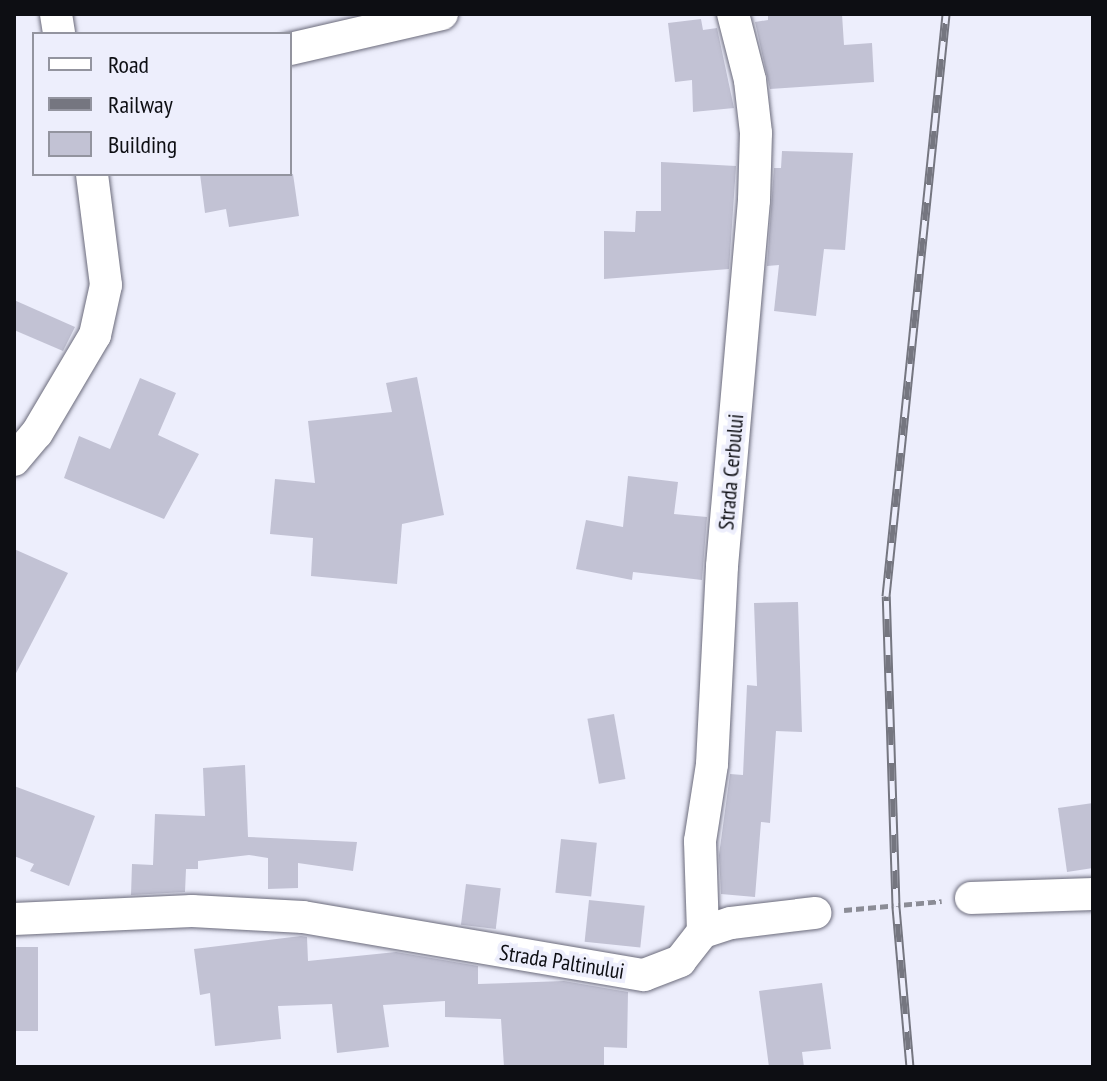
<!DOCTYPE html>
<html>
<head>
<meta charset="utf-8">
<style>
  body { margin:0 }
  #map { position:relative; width:1107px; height:1081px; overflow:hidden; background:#edeefc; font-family:"PT Sans Narrow",sans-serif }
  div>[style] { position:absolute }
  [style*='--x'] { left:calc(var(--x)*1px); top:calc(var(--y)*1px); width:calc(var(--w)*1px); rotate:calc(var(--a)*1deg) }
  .building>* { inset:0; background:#c2c2d4; transform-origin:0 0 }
  .path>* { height:5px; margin-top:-2.5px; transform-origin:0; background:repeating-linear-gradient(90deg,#8b8c96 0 8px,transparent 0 12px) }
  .roads { filter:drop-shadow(0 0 2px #6b6b7b) drop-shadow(0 0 2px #6b6b7b) }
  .street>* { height:32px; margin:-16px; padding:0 16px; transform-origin:16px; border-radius:16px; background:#fff }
  .rail>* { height:9px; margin-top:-4.5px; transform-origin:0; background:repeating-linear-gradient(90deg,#edeefc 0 18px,#757680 0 36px); box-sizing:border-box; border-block:2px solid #757680 }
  span { translate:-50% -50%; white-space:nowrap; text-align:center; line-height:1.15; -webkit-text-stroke:8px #edeefc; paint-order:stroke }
  .street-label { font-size:22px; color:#0d0e13 }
  .frame { position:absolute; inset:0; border:16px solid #0d0e13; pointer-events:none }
  .legend { position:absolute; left:32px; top:32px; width:260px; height:144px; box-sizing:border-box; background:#edeefc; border:2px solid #93949f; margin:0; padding:10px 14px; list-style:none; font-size:24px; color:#0d0e13 }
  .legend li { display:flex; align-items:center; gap:16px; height:40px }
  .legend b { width:40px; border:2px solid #93949f }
</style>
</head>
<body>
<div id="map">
  <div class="building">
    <i style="clip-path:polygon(768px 14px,842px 14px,844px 45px,872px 43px,874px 82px,770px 89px,755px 22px,768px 20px)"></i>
    <i style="clip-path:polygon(701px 19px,703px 30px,717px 28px,734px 108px,693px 112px,692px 80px,675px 82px,668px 23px)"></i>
    <i style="clip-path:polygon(782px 151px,853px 153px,845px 250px,824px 249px,816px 316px,774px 311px,779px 265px,767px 266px,774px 168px,781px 168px)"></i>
    <i style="clip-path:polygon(661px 162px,736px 166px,729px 269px,604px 279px,604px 231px,635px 232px,636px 211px,661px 211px)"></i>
    <i style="clip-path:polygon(200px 174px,293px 174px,299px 216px,229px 227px,226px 209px,205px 213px)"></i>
    <i style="clip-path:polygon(14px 300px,75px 327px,63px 351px,14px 330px)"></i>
    <i style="clip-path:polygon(417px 377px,444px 515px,402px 524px,397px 584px,311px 576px,313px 538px,270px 534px,275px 479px,315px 483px,308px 421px,392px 412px,386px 383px)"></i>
    <i style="clip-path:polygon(140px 378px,176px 393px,158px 435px,199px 454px,164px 519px,64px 478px,79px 436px,110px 449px)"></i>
    <i style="clip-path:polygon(628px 476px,678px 482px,674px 514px,707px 517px,702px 580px,633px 572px,632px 580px,576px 569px,586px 520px,623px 527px)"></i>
    <i style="clip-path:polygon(14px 549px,68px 573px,14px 677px)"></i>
    <i style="clip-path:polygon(798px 602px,802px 732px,776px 731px,770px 823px,761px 822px,755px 897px,721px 894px,719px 855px,730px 774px,743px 775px,747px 685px,757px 686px,754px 603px)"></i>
    <i style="left:614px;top:714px;width:66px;height:27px;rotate:80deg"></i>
    <i style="clip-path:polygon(245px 765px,248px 837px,357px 842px,353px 871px,298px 863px,298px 888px,268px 889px,268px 858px,249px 855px,198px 861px,198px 869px,186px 869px,185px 892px,131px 895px,132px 864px,153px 865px,155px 814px,205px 816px,203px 768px)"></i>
    <i style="clip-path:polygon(14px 786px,95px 816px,69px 886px,30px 871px,34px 864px,14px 856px)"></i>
    <i style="clip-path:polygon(1093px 803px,1093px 868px,1067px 872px,1058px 808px)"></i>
    <i style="left:561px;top:839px;width:36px;height:54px;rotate:6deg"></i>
    <i style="left:466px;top:884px;width:35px;height:41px;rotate:7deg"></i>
    <i style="left:589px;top:900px;width:56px;height:42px;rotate:6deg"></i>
    <i style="clip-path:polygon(301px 936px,307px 937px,308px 961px,396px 952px,478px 966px,478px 984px,564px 981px,628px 992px,627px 1048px,604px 1047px,604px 1067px,504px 1067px,501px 1019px,445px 1017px,445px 1001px,383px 1005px,389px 1047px,337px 1053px,332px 1004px,278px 1006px,281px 1039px,215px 1046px,210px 993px,200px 995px,194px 949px)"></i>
    <i style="left:14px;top:947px;width:24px;height:84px"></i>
    <i style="clip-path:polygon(822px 983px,831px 1049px,802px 1052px,804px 1067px,769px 1067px,759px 991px)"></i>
  </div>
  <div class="path">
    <i style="--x:844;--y:910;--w:98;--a:-5.2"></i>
  </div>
  <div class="roads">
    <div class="street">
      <i style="--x:56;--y:14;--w:20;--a:81"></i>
      <i style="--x:290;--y:49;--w:156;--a:-13"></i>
      <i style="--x:14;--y:460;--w:35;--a:-50"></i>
      <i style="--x:37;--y:433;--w:114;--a:-59.4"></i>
      <i style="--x:95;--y:335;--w:51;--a:-77.6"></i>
      <i style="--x:106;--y:285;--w:112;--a:-97.2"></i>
      <i style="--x:971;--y:898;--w:122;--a:-1.9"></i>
      <i style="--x:14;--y:919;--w:178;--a:-2.6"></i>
      <i style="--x:192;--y:911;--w:111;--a:3.1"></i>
      <i style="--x:303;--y:917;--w:346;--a:9.7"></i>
      <i style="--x:644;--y:975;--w:39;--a:-21"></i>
      <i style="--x:680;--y:961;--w:37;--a:-52"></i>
      <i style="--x:703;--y:932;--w:29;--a:-18"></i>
      <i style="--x:731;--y:923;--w:85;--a:-6.8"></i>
      <i style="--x:703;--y:932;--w:91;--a:-91.9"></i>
      <i style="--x:700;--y:841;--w:78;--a:-81.1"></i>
      <i style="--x:712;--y:764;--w:198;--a:-87.1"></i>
      <i style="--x:722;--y:566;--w:367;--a:-85"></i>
      <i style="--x:754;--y:200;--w:67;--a:-88.3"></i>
      <i style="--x:756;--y:133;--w:53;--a:-96.5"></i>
      <i style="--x:750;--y:80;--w:68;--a:-104.4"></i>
    </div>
  </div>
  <div class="rail">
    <i style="--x:910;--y:1067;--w:162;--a:-95"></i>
    <i style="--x:896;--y:906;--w:310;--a:-91.8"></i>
    <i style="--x:886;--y:596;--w:585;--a:-84.11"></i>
  </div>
  <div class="street-label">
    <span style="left:731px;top:472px;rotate:-85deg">Strada Cerbului</span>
    <span style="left:562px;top:962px;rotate:9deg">Strada Paltinului</span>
  </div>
  <div class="frame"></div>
  <ul class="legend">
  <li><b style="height:10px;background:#fff"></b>Road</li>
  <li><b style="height:10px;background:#757680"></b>Railway</li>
  <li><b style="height:22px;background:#c2c2d4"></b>Building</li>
  </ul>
</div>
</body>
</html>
